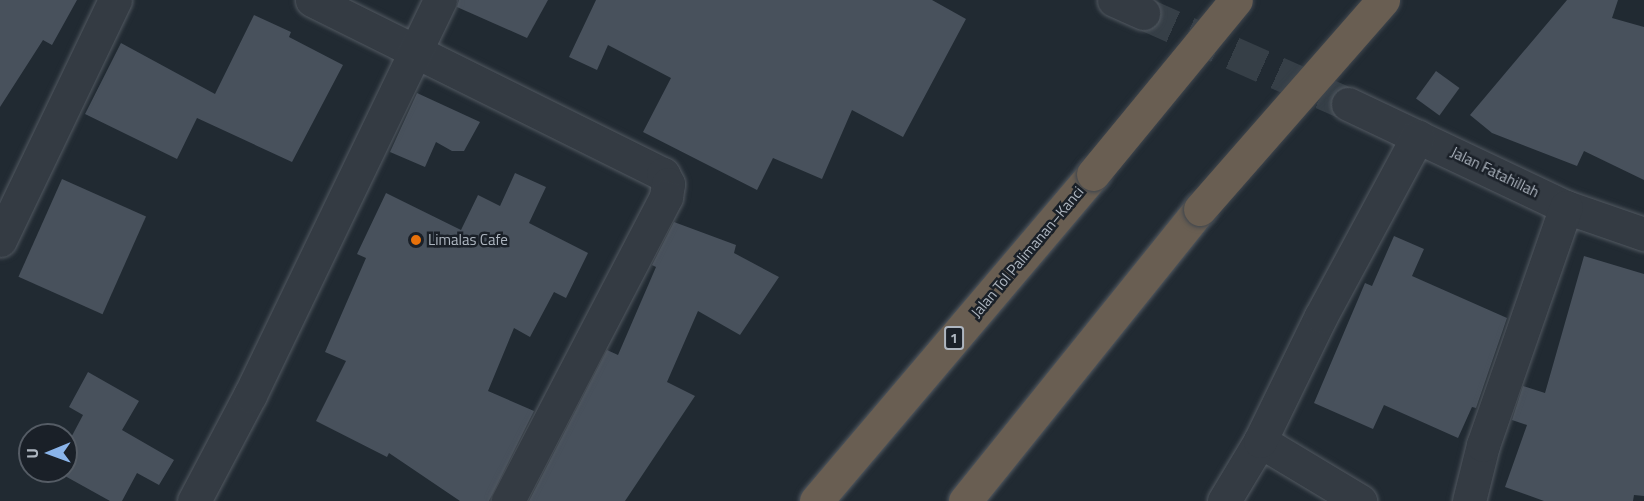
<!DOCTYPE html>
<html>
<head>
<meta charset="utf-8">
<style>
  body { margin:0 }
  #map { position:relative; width:1644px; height:501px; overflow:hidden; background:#212a32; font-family:"Titillium Web",sans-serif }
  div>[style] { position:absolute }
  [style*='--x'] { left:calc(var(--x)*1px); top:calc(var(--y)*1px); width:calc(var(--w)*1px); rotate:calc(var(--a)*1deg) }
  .building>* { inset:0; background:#48515c; transform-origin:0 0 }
  .minor-tunnel>* { height:33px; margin-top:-16.5px; transform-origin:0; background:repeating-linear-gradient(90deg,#363f47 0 33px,transparent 0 49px) }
  .roads { filter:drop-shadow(0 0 2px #525961) drop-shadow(0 0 2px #525961) }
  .minor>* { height:33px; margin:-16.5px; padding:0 16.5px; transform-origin:16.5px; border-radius:16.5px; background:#343b43 }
  .highway>* { height:33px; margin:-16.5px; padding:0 16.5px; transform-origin:16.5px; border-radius:16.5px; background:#695e52 }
  .bridges { filter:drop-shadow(0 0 2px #3f464e) drop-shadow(0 0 2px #3f464e) }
  .highway-bridge>* { height:33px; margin:-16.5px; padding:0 16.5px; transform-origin:16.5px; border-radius:16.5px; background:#695e52 }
  .dots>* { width:16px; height:16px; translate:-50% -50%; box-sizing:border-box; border:3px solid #1a2028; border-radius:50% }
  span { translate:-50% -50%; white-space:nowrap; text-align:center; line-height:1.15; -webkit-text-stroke:5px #1a2028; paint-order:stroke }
  .shield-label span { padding:2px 4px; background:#1a2028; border:2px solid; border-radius:4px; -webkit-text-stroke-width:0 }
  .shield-label { font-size:14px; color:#aeb6c0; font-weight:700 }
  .street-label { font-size:15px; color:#aeb6c0 }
  .poi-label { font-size:15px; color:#aeb6c0 }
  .left { translate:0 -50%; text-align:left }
  .north { position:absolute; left:18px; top:423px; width:60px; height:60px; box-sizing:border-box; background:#1a2028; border:2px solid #555c65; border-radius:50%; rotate:269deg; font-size:16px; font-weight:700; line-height:24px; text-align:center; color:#aeb6c0 }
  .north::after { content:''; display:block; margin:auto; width:21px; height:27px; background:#8ab4ea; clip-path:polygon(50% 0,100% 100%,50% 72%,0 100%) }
</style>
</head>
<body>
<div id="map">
  <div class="building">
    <i style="clip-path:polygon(0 0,77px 0,52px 45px,43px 40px,0 107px)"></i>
    <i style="clip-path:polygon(459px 0,548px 0,527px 38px,457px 7px)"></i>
    <i style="clip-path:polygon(596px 0,932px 0,966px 19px,903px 137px,852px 110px,822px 179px,773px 158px,757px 190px,643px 132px,671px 78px,608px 45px,597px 70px,569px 57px)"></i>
    <i style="clip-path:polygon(1567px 0,1618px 0,1612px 18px,1644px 27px,1644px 180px,1584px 151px,1577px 166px,1492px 133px,1470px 115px)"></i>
    <i style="clip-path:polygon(254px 15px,291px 32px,289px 37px,343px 65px,292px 162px,197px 118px,177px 159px,85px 114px,121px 43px,215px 94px)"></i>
    <i style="left:1436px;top:71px;width:29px;height:34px;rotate:36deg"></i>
    <i style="clip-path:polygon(417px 93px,480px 122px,464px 151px,452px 151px,436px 142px,425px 167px,390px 152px)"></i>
    <i style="clip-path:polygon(515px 173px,546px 187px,529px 223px,588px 253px,566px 298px,554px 292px,530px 337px,514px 328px,488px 391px,534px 411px,489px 501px,460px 501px,389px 453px,387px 457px,316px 421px,346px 361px,325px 352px,366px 258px,357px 254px,386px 193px,461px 230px,478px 195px,500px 206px)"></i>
    <i style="left:62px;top:179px;width:92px;height:107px;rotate:24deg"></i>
    <i style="clip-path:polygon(674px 222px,736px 245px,734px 253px,779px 277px,740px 335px,698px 311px,667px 382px,695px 396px,625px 501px,529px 501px,607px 350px,618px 355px,656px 267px,652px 265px)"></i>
    <i style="clip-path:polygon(1394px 236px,1424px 249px,1412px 276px,1507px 318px,1476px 408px,1472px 407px,1458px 438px,1384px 405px,1373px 429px,1314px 403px,1365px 283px,1372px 286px)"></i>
    <i style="clip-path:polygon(1584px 256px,1644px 274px,1644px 496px,1634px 495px,1633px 501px,1544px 501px,1505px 487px,1527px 425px,1512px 420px,1523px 386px,1545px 393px)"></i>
    <i style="clip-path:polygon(88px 372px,139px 401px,122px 430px,174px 460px,159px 485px,137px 473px,122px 501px,110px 501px,56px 471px,66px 471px,66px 447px,83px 415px,69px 407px)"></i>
  </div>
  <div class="minor-tunnel">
    <i style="--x:1143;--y:13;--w:224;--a:23.9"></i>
  </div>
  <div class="roads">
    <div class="minor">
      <i style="--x:312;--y:0;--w:392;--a:26.4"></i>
      <i style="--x:663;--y:174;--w:11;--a:63"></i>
      <i style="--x:668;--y:184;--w:13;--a:99"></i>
      <i style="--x:666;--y:197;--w:343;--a:117.5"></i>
      <i style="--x:1114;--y:0;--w:32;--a:24"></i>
      <i style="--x:1348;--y:104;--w:241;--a:25.3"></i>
      <i style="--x:1566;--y:207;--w:83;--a:19.1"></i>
      <i style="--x:0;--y:240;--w:266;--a:-64.4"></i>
      <i style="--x:1260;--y:441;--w:117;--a:31"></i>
      <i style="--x:194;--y:501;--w:120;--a:-62.2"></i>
      <i style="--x:250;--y:395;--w:438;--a:-64.3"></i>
      <i style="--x:1224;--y:501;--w:70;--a:-59"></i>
      <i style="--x:1260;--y:441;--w:139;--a:-64"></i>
      <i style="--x:1321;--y:316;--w:204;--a:-61.7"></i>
      <i style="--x:1469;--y:501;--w:58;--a:-76"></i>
      <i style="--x:1483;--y:445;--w:252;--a:-70.8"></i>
    </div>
    <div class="highway">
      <i style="--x:816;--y:501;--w:429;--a:-49.7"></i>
      <i style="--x:965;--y:501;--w:375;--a:-51.2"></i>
    </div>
  </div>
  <div class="bridges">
    <div class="highway-bridge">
      <i style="--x:1093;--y:174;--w:225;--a:-50.6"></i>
      <i style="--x:1200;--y:209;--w:278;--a:-48.8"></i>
    </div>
  </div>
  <div class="dots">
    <i style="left:416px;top:240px;background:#e8710a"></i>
  </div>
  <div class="shield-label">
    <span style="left:954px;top:338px">1</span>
  </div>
  <div class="street-label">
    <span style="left:1495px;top:172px;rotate:26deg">Jalan Fatahillah</span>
    <span style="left:1027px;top:252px;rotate:-50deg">Jalan Tol Palimanan–Kanci</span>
  </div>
  <div class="poi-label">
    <span class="left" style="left:428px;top:240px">Limalas Cafe</span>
  </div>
  <div class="north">U</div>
</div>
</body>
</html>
